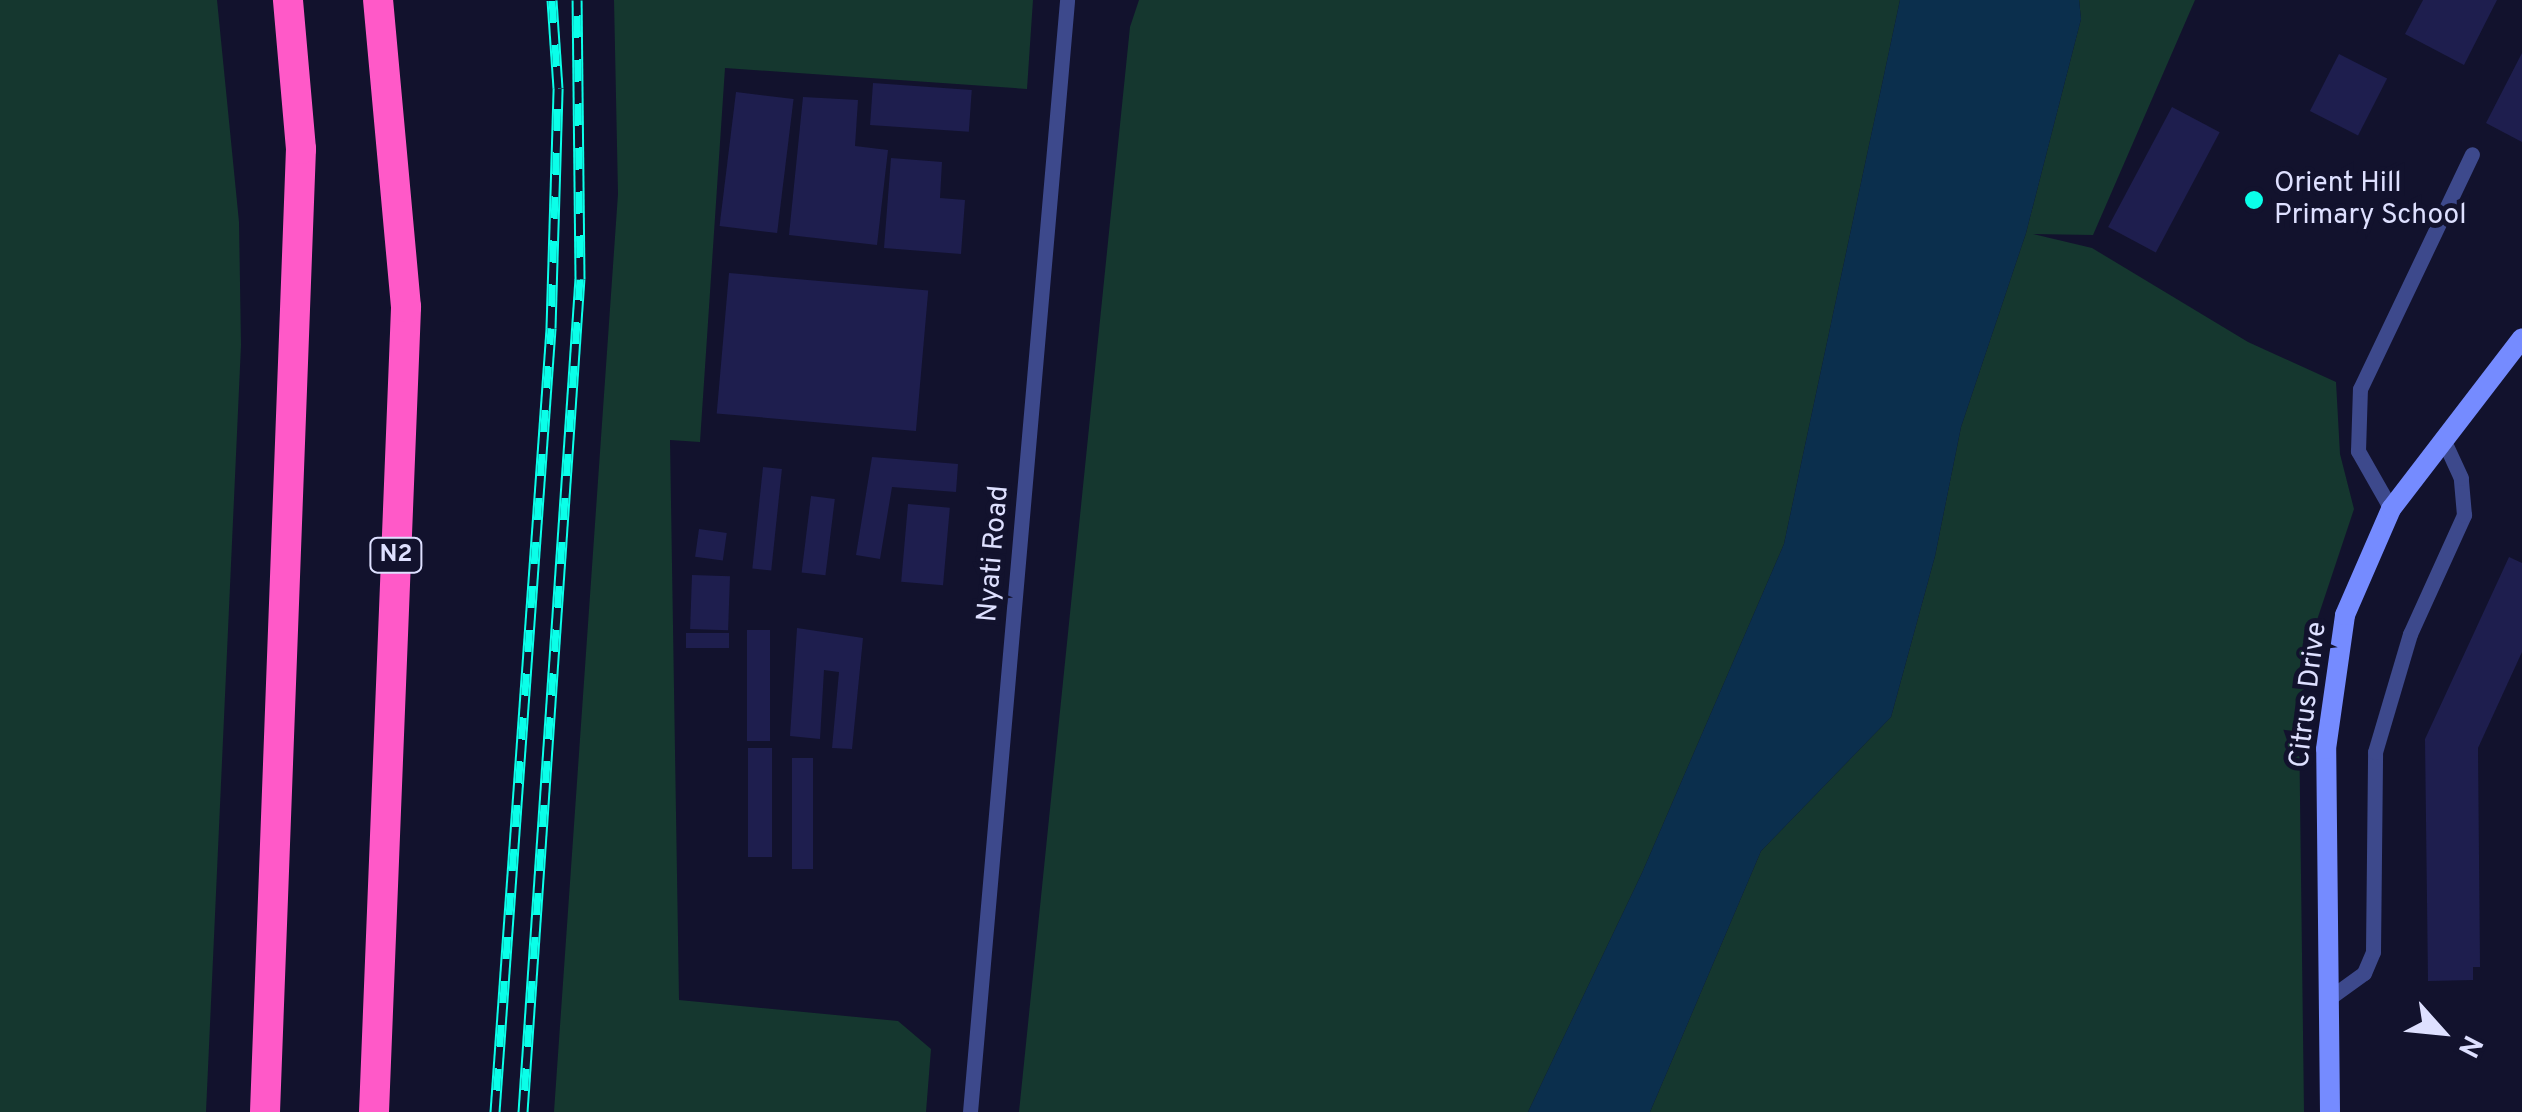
<!DOCTYPE html>
<html>
<head>
<meta charset="utf-8">
<style>
  body { margin:0 }
  #map { position:relative; width:2522px; height:1112px; overflow:hidden; background:#12122d; font-family:Overpass,sans-serif }
  div>[style] { position:absolute }
  [style*='--x'] { left:calc(var(--x)*1px); top:calc(var(--y)*1px); width:calc(var(--w)*1px); rotate:calc(var(--a)*1deg) }
  .green>* { inset:0; background:#15372f }
  .water>* { inset:0; background:#0b2f4d }
  .building>* { inset:0; background:#1e1e4e; transform-origin:0 0 }
  .lane>* { height:15px; margin:-7.5px; padding:0 7.5px; transform-origin:7.5px; border-radius:7.5px; background:#3d498c }
  .secondary>* { height:20px; margin:-10px; padding:0 10px; transform-origin:10px; border-radius:10px; background:#758bff }
  .highway>* { height:30px; margin:-15px; padding:0 15px; transform-origin:15px; border-radius:15px; background:#ff59c8 }
  .rail>* { height:11px; margin-top:-5.5px; transform-origin:0; background:repeating-linear-gradient(90deg,#12122d 0 22px,#0affe9 0 44px); box-sizing:border-box; border-block:2px solid #0affe9 }
  .dots>* { width:28px; height:28px; translate:-50% -50%; box-sizing:border-box; border:5px solid #12122d; border-radius:50% }
  span { translate:-50% -50%; white-space:nowrap; text-align:center; line-height:1.15; -webkit-text-stroke:10px #12122d; paint-order:stroke }
  .shield-label span { padding:2px 8px; background:#12122d; border:2px solid; border-radius:8px; -webkit-text-stroke-width:0 }
  .shield-label { font-size:25px; color:#dee0ff; font-weight:700 }
  .poi-label { font-size:28px; color:#dee0ff }
  .left { translate:0 -50%; text-align:left }
  .street-label { font-size:28px; color:#dee0ff }
  .north { position:absolute; left:2392px; top:982px; width:100px; height:100px; -webkit-text-stroke:8px #12122d; paint-order:stroke; rotate:117deg; font-size:28px; font-weight:700; line-height:40px; text-align:center; color:#dee0ff }
  .north::after { content:''; display:block; margin:auto; width:35px; height:45px; background:#dee0ff; clip-path:polygon(50% 0,100% 100%,50% 72%,0 100%) }
</style>
</head>
<body>
<div id="map">
  <div class="green">
    <i style="clip-path:polygon(0 0,217px 0,239px 222px,241px 345px,206px 1112px,0 1112px)"></i>
    <i style="clip-path:polygon(614px 0,1033px 0,1027px 89px,725px 68px,700px 442px,670px 440px,679px 1000px,898px 1021px,931px 1049px,926px 1112px,554px 1112px,618px 194px)"></i>
    <i style="clip-path:polygon(1139px 0,1900px 0,1784px 544px,1642px 873px,1528px 1112px,1019px 1112px,1130px 27px)"></i>
    <i style="clip-path:polygon(2079px 0,2195px 0,2093px 235px,2033px 234px,2092px 248px,2248px 342px,2336px 382px,2340px 454px,2354px 509px,2315px 626px,2299px 719px,2304px 1112px,1650px 1112px,1761px 851px,1891px 717px,1935px 556px,1961px 427px,2026px 233px,2081px 19px)"></i>
  </div>
  <div class="water">
    <i style="clip-path:polygon(1900px 0,2079px 0,2081px 19px,2026px 233px,1961px 427px,1935px 556px,1891px 717px,1761px 851px,1650px 1112px,1528px 1112px,1642px 873px,1784px 544px)"></i>
  </div>
  <div class="building">
    <i style="clip-path:polygon(2423px 0,2497px 0,2464px 65px,2405px 34px)"></i>
    <i style="clip-path:polygon(2522px 53px,2522px 142px,2486px 123px)"></i>
    <i style="left:2339px;top:54px;width:54px;height:64px;rotate:27deg"></i>
    <i style="left:873px;top:83px;width:99px;height:42px;rotate:4deg"></i>
    <i style="left:736px;top:92px;width:58px;height:135px;rotate:7deg"></i>
    <i style="clip-path:polygon(803px 97px,858px 100px,855px 146px,888px 150px,877px 245px,789px 235px)"></i>
    <i style="left:2172px;top:107px;width:54px;height:136px;rotate:28deg"></i>
    <i style="clip-path:polygon(891px 158px,942px 162px,940px 198px,965px 200px,961px 254px,884px 248px)"></i>
    <i style="left:729px;top:273px;width:200px;height:141px;rotate:5deg"></i>
    <i style="clip-path:polygon(872px 457px,958px 464px,956px 492px,892px 487px,880px 559px,856px 555px)"></i>
    <i style="left:763px;top:467px;width:19px;height:102px;rotate:6deg"></i>
    <i style="left:811px;top:496px;width:24px;height:77px;rotate:7deg"></i>
    <i style="left:908px;top:504px;width:42px;height:78px;rotate:5deg"></i>
    <i style="left:699px;top:529px;width:28px;height:28px;rotate:8deg"></i>
    <i style="clip-path:polygon(2509px 557px,2522px 563px,2522px 652px,2478px 748px,2480px 967px,2473px 967px,2473px 980px,2428px 981px,2425px 739px)"></i>
    <i style="left:692px;top:575px;width:38px;height:54px;rotate:2deg"></i>
    <i style="clip-path:polygon(797px 628px,863px 638px,852px 749px,832px 748px,839px 672px,824px 670px,820px 739px,790px 736px)"></i>
    <i style="left:747px;top:630px;width:23px;height:111px"></i>
    <i style="left:729px;top:633px;width:15px;height:43px;rotate:90deg"></i>
    <i style="left:772px;top:748px;width:109px;height:24px;rotate:90deg"></i>
    <i style="left:792px;top:758px;width:21px;height:111px"></i>
  </div>
  <div class="lane">
    <i style="--x:2391;--y:509;--w:67;--a:-119.6"></i>
    <i style="--x:2358;--y:451;--w:62;--a:-88.2"></i>
    <i style="--x:2360;--y:389;--w:260;--a:-64.5"></i>
    <i style="--x:2328;--y:999;--w:44;--a:-35.8"></i>
    <i style="--x:2364;--y:973;--w:23;--a:-67"></i>
    <i style="--x:2373;--y:952;--w:200;--a:-89.4"></i>
    <i style="--x:2375;--y:752;--w:123;--a:-73.5"></i>
    <i style="--x:2410;--y:634;--w:131;--a:-65.6"></i>
    <i style="--x:2464;--y:515;--w:37;--a:-95"></i>
    <i style="--x:2461;--y:478;--w:43;--a:-114.8"></i>
    <i style="--x:970;--y:1112;--w:1116;--a:-85.01"></i>
  </div>
  <div class="secondary">
    <i style="--x:2330;--y:1112;--w:363;--a:-90.6"></i>
    <i style="--x:2326;--y:749;--w:135;--a:-81.9"></i>
    <i style="--x:2345;--y:615;--w:116;--a:-66.5"></i>
    <i style="--x:2391;--y:509;--w:215;--a:-52.5"></i>
  </div>
  <div class="highway">
    <i style="--x:265;--y:1112;--w:964;--a:-87.86"></i>
    <i style="--x:301;--y:149;--w:150;--a:-95"></i>
    <i style="--x:374;--y:1112;--w:806;--a:-87.72"></i>
    <i style="--x:406;--y:307;--w:308;--a:-95.2"></i>
  </div>
  <div class="rail">
    <i style="--x:495;--y:1112;--w:786;--a:-85.91"></i>
    <i style="--x:551;--y:328;--w:240;--a:-88.3"></i>
    <i style="--x:558;--y:88;--w:88;--a:-93.9"></i>
    <i style="--x:523;--y:1112;--w:835;--a:-86.09"></i>
    <i style="--x:580;--y:279;--w:279;--a:-90.6"></i>
  </div>
  <div class="dots">
    <i style="left:2254px;top:200px;background:#0affe9"></i>
  </div>
  <div class="shield-label">
    <span style="left:396px;top:555px">N2</span>
  </div>
  <div class="poi-label">
    <span class="left" style="left:2274px;top:200px">Orient Hill<br>Primary School</span>
  </div>
  <div class="street-label">
    <span style="left:994px;top:554px;rotate:-85deg">Nyati Road</span>
    <span style="left:2309px;top:695px;rotate:-83deg">Citrus Drive</span>
  </div>
  <div class="north">N</div>
</div>
</body>
</html>
